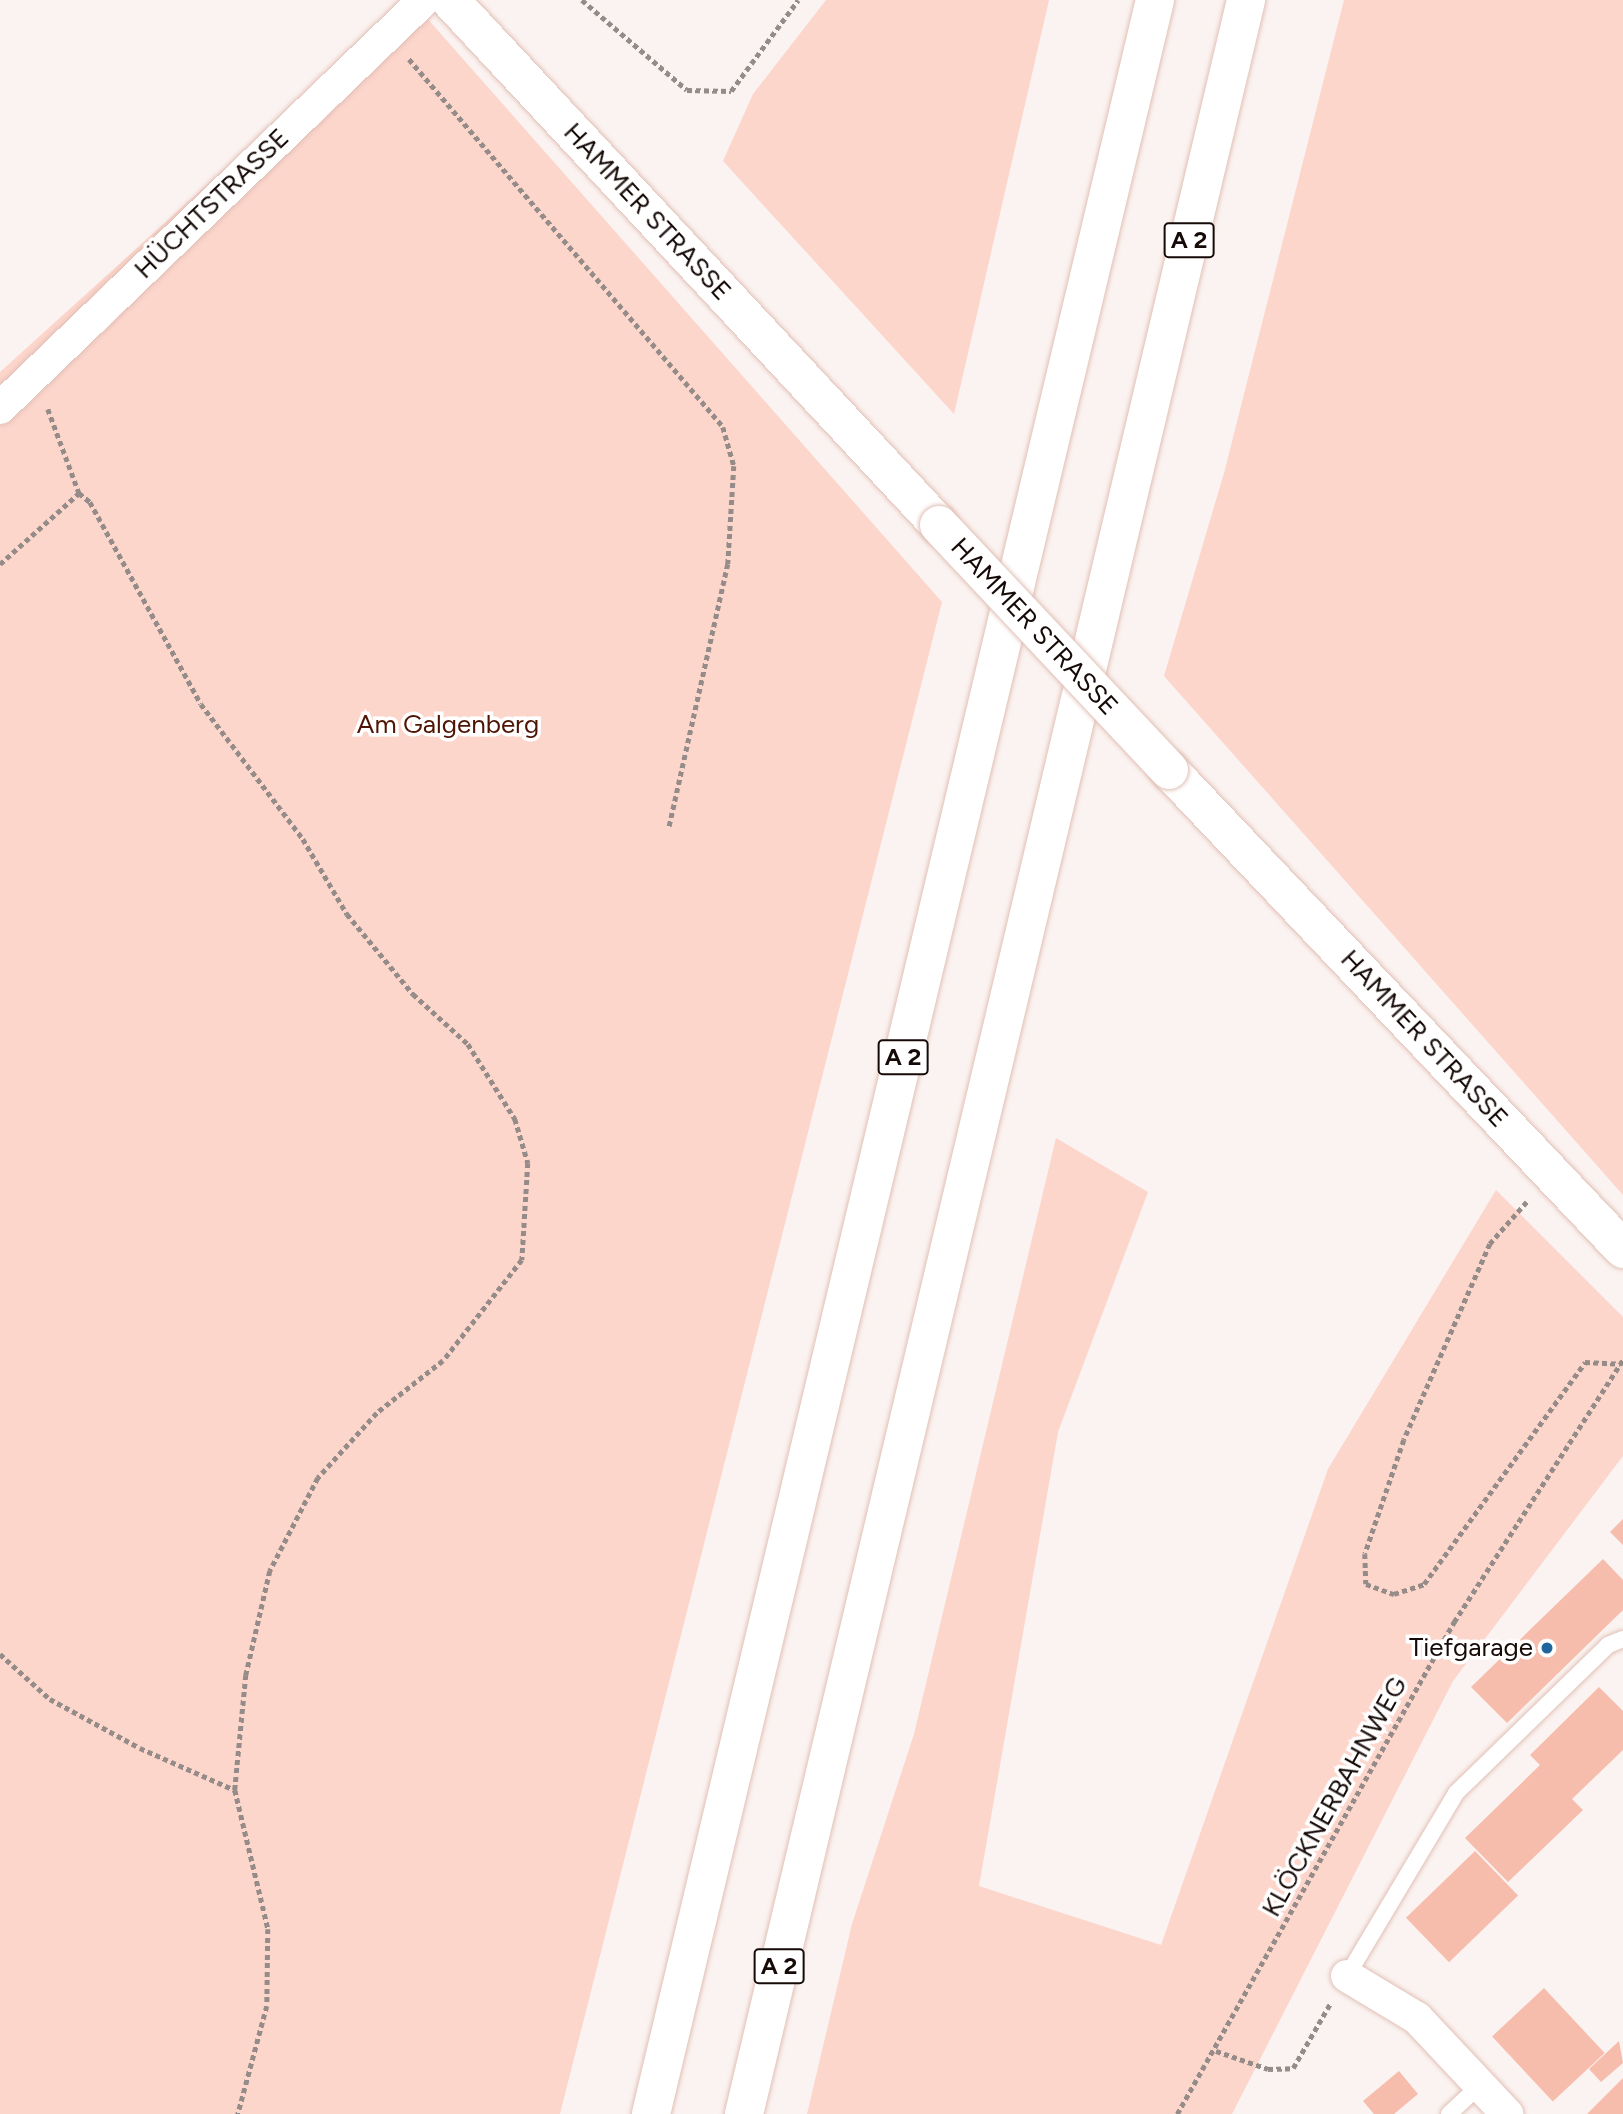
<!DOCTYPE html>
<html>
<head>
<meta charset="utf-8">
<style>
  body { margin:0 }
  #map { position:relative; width:1623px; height:2114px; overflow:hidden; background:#fbf3f1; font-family:Figtree,sans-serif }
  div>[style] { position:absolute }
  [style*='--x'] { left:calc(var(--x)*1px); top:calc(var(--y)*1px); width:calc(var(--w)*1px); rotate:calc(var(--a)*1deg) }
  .green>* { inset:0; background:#fcd5cb }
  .building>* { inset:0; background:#f7bdac; transform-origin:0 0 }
  .path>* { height:4.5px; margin-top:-2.25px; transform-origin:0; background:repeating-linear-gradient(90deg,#958c89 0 5px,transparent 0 8.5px) }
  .roads { filter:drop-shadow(0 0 2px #e1c0b6) drop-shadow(0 0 2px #e1c0b6) }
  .lane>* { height:16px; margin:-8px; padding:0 8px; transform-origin:8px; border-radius:8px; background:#fff }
  .street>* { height:32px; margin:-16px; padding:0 16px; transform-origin:16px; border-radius:16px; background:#fff }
  .secondary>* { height:38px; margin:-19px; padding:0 19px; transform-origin:19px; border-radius:19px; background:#fff }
  .highway>* { height:38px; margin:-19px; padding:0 19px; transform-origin:19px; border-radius:19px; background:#fff }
  .bridges { filter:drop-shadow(0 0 2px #e1c0b6) drop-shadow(0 0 2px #e1c0b6) }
  .secondary-bridge>* { height:38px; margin:-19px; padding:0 19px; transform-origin:19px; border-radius:19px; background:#fff }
  .dots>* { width:19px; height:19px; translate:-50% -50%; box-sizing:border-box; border:4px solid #fff; border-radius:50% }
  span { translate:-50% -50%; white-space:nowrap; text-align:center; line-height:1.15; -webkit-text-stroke:7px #fff; paint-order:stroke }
  .shield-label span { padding:2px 5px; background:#fff; border:2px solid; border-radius:5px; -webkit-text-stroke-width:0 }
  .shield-label { font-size:24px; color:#150a07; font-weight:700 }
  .street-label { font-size:26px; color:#150a07 }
  .park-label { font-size:26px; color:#4e1505 }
  .poi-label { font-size:26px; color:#150a07 }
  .right { translate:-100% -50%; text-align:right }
</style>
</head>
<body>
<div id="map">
  <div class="green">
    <i style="clip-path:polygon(411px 0,942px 602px,560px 2114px,0 2114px,0 372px)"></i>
    <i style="clip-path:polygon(826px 0,1049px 0,954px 414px,723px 161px,753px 94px)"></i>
    <i style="clip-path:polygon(1344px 0,1623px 0,1623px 1195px,1164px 676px,1224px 473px)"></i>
    <i style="clip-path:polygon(1056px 1138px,1148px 1192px,1058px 1432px,979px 1886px,1161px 1945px,1328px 1469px,1496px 1190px,1623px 1317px,1623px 1456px,1453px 1681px,1232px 2114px,807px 2114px,852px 1924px,914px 1734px)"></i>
  </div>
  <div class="building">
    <i style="clip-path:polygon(1623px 1519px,1623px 1545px,1610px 1532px)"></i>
    <i style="clip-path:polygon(1603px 1559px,1623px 1580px,1623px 1610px,1507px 1723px,1471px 1687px)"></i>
    <i style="clip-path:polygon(1599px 1687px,1623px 1711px,1623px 1750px,1572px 1799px,1583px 1810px,1508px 1882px,1465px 1838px,1540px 1765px,1530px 1755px)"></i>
    <i style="left:1475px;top:1851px;width:62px;height:96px;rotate:46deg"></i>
    <i style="left:1544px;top:1988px;width:89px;height:71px;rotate:47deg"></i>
    <i style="clip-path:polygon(1619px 2041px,1623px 2063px,1601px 2082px,1589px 2069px)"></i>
    <i style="clip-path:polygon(1399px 2071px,1418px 2094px,1394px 2114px,1374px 2114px,1363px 2101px)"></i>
    <i style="clip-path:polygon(1623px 2078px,1623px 2114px,1587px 2114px)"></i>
  </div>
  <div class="path">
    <i style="--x:582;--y:0;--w:138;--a:40.6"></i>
    <i style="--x:687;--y:90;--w:44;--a:1.3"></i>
    <i style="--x:731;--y:91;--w:113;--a:-53.6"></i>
    <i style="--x:409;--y:59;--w:484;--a:49.5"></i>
    <i style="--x:723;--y:427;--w:41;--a:74.2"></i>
    <i style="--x:734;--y:466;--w:98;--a:93.5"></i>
    <i style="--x:728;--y:564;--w:270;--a:102.6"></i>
    <i style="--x:48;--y:409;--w:90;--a:69.7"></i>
    <i style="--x:0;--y:564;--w:106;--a:-41.9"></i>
    <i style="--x:79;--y:493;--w:14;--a:39"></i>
    <i style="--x:90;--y:502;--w:230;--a:61.2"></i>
    <i style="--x:201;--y:704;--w:169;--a:52.9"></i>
    <i style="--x:303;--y:839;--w:87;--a:59.6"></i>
    <i style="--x:347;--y:914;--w:104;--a:50.5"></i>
    <i style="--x:413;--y:994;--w:74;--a:42.3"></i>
    <i style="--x:468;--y:1044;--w:89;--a:57.9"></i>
    <i style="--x:515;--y:1119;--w:46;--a:73.5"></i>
    <i style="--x:528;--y:1163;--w:97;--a:93.5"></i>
    <i style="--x:522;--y:1260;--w:128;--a:128"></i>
    <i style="--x:443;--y:1361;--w:84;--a:141.8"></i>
    <i style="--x:377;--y:1413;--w:88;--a:132.2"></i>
    <i style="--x:318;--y:1478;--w:105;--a:117.3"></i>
    <i style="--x:270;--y:1571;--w:107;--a:103"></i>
    <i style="--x:246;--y:1675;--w:116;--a:95.5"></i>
    <i style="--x:235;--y:1790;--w:143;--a:76.6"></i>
    <i style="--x:268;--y:1929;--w:77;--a:90.7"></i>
    <i style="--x:267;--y:2006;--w:112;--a:105"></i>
    <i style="--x:1527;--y:1202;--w:56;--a:131.4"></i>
    <i style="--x:1490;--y:1244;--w:214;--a:113.7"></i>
    <i style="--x:1404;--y:1440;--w:120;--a:108.9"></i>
    <i style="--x:1365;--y:1554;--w:30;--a:88"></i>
    <i style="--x:1366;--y:1584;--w:30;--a:20"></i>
    <i style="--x:1394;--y:1594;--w:32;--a:-18"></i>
    <i style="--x:1424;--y:1584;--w:274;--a:-54"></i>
    <i style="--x:1585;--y:1362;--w:35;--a:3"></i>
    <i style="--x:0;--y:1654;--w:67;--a:42"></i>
    <i style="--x:50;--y:1699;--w:102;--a:28.6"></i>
    <i style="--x:140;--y:1748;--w:104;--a:23.9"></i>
    <i style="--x:1216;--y:2051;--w:55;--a:19.1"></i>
    <i style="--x:1268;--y:2069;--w:25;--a:-2"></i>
    <i style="--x:1293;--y:2068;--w:74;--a:-60"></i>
    <i style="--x:1177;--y:2114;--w:565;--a:-60.62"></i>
    <i style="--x:1454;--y:1622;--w:312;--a:-57.2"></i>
  </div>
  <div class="roads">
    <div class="lane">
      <i style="--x:1347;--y:1976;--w:213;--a:-59.2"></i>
      <i style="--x:1456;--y:1793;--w:212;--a:-44.2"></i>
      <i style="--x:1608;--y:1645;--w:16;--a:-22"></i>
      <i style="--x:1449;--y:2114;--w:42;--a:-43.1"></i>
    </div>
    <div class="street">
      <i style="--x:0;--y:408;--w:588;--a:-43.9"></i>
      <i style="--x:1347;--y:1976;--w:82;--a:31"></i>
      <i style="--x:1417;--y:2018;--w:132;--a:46.8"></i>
    </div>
    <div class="secondary">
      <i style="--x:450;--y:0;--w:717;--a:47.03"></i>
      <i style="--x:1169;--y:770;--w:660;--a:46.53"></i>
    </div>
    <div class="highway">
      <i style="--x:651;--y:2114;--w:2173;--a:-76.59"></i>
      <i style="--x:744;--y:2114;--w:2173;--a:-76.64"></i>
    </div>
  </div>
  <div class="bridges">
    <div class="secondary-bridge">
      <i style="--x:939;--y:525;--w:336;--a:46.8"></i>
    </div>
  </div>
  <div class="dots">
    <i style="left:1547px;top:1648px;background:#20669a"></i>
  </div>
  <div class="shield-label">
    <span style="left:1189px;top:240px">A 2</span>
    <span style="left:903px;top:1057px">A 2</span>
    <span style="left:779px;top:1966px">A 2</span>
  </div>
  <div class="street-label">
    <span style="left:212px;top:204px;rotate:-44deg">HÜCHTSTRASSE</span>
    <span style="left:647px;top:212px;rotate:47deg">HAMMER STRASSE</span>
    <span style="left:1034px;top:627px;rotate:47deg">HAMMER STRASSE</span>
    <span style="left:1424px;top:1039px;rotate:47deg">HAMMER STRASSE</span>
    <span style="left:1335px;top:1797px;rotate:-61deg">KLÖCKNERBAHNWEG</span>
  </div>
  <div class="park-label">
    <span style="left:448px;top:725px">Am Galgenberg</span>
  </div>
  <div class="poi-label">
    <span class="right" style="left:1533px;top:1648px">Tiefgarage</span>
  </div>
</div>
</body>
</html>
